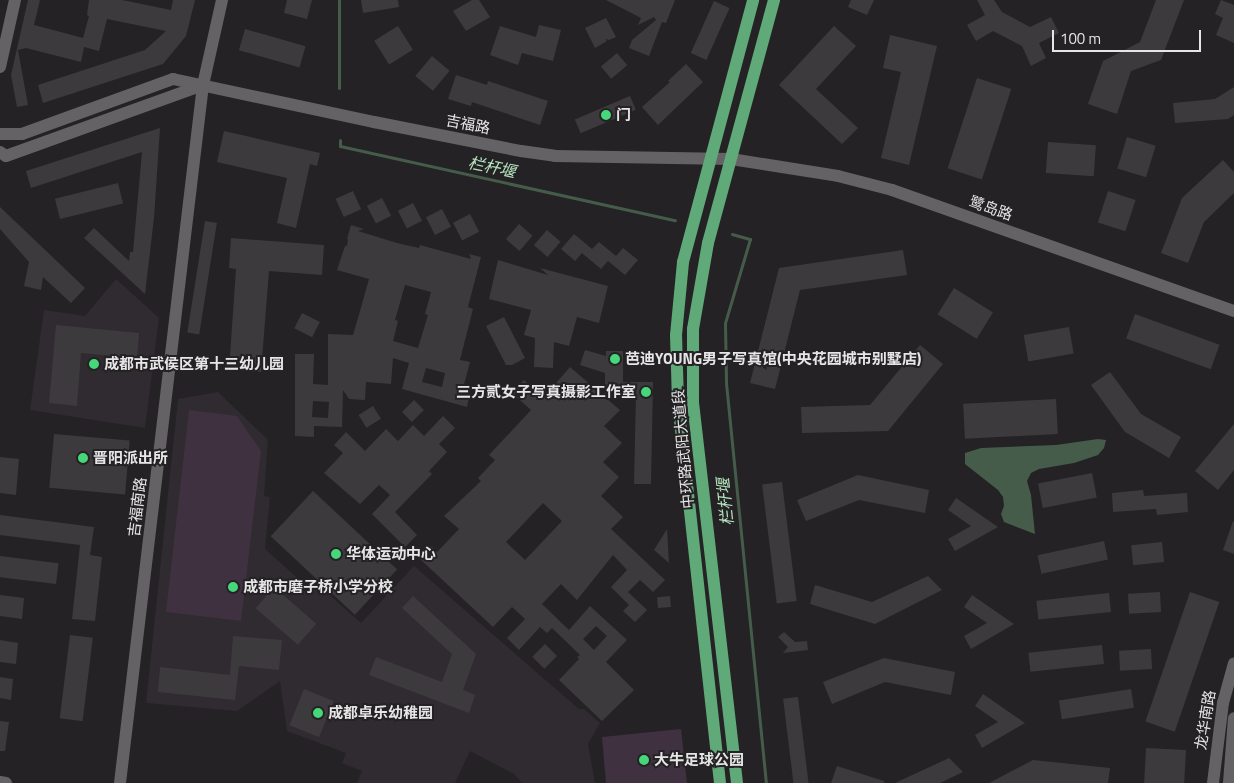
<!DOCTYPE html>
<html>
<head>
<meta charset="utf-8">
<style>
  body { margin:0 }
  #map { position:relative; width:1234px; height:783px; overflow:hidden; background:#242224; font-family:"Titillium Web","Noto Sans SC",sans-serif }
  div>[style] { position:absolute }
  [style*='--x'] { left:calc(var(--x)*1px); top:calc(var(--y)*1px); width:calc(var(--w)*1px); rotate:calc(var(--a)*1deg) }
  .built>* { inset:0; background:#302a31 }
  .green>* { inset:0; background:#403141 }
  .water>* { inset:0; background:#445c49 }
  .stream>* { height:3px; margin:-1.5px; padding:0 1.5px; transform-origin:1.5px; border-radius:1.5px; background:#445c49 }
  .building>* { inset:0; background:#3d3a3d; transform-origin:0 0 }
  .minor>* { height:12px; margin:-6px; padding:0 6px; transform-origin:6px; border-radius:6px; background:#656265 }
  .major>* { height:12px; margin:-6px; padding:0 6px; transform-origin:6px; border-radius:6px; background:#60a978 }
  .dots>* { width:14px; height:14px; translate:-50% -50%; box-sizing:border-box; border:2px solid #242224; border-radius:50% }
  span { translate:-50% -50%; white-space:nowrap; text-align:center; line-height:1.15; -webkit-text-stroke:4px #242224; paint-order:stroke }
  .poi-label { font-size:15px; color:#e7e6e7; font-weight:700 }
  .left { translate:0 -50%; text-align:left }
  .right { translate:-100% -50%; text-align:right }
  .street-label { font-size:15px; color:#e7e6e7 }
  .water-label { font-size:16px; color:#b5e6c0; font-style:italic }
  .scale { position:absolute; left:1052px; top:30px; width:149px; height:22px; box-sizing:border-box; border:2px solid #e7e6e7; border-top:0; padding-left:6px; font-size:15px; line-height:18px; white-space:nowrap; color:#e7e6e7; -webkit-text-stroke:4px #242224; paint-order:stroke }
</style>
</head>
<body>
<div id="map">
  <div class="built">
    <i style="clip-path:polygon(116px 279px,159px 318px,145px 428px,30px 410px,44px 310px,85px 316px)"></i>
    <i style="clip-path:polygon(218px 392px,268px 440px,264px 496px,270px 497px,265px 549px,311px 590px,317px 584px,361px 623px,414px 566px,579px 709px,584px 709px,600px 723px,588px 744px,595px 783px,522px 783px,514px 774px,470px 751px,455px 783px,357px 783px,362px 771px,342px 763px,346px 753px,287px 731px,280px 681px,237px 711px,146px 703px,178px 399px)"></i>
  </div>
  <div class="green">
    <i style="clip-path:polygon(189px 410px,237px 416px,261px 451px,241px 621px,166px 612px)"></i>
    <i style="clip-path:polygon(681px 729px,687px 783px,606px 783px,602px 737px)"></i>
  </div>
  <div class="water">
    <i style="clip-path:polygon(1098px 439px,1106px 440px,1104px 448px,1098px 455px,1074px 463px,1039px 469px,1031px 473px,1027px 481px,1031px 495px,1035px 534px,1004px 522px,1001px 514px,1004px 506px,1003px 497px,998px 490px,965px 464px,965px 453px,981px 448px,1056px 445px)"></i>
  </div>
  <div class="stream">
    <i style="--x:339;--y:0;--w:88;--a:90"></i>
    <i style="--x:340;--y:140;--w:6;--a:90"></i>
    <i style="--x:340;--y:146;--w:343;--a:12.5"></i>
    <i style="--x:732;--y:234;--w:19;--a:16"></i>
    <i style="--x:750;--y:239;--w:88;--a:106.6"></i>
    <i style="--x:725;--y:323;--w:60;--a:89"></i>
    <i style="--x:726;--y:383;--w:402;--a:84.3"></i>
  </div>
  <div class="building">
    <i style="clip-path:polygon(28px 0,40px 0,34px 25px,83px 38px,89px 16px,87px 15px,89px 0,122px 0,171px 10px,173px 0,195px 0,186px 36px,163px 64px,43px 103px,38px 85px,145px 50px,166px 31px,107px 19px,99px 51px,84px 47px,81px 62px,26px 48px,18px 50px,28px 105px,17px 107px,11px 75px)"></i>
    <i style="clip-path:polygon(287px 0,312px 0,307px 19px,284px 13px)"></i>
    <i style="clip-path:polygon(361px 0,398px 0,399px 7px,363px 13px)"></i>
    <i style="clip-path:polygon(472px 0,479px 0,490px 17px,466px 31px,453px 11px)"></i>
    <i style="clip-path:polygon(606px 0,675px 0,666px 23px,662px 22px,649px 56px,629px 48px,632px 40px,656px 20px,654px 17px,638px 25px,641px 18px)"></i>
    <i style="clip-path:polygon(851px 0,874px 0,867px 15px,848px 7px)"></i>
    <i style="clip-path:polygon(977px 0,994px 0,1002px 12px,1030px 27px,1051px 17px,1059px 33px,1039px 43px,1046px 58px,1031px 66px,1022px 46px,993px 31px,976px 41px,967px 25px,985px 15px)"></i>
    <i style="clip-path:polygon(1156px 0,1184px 0,1161px 60px,1131px 71px,1117px 114px,1088px 104px,1103px 61px,1140px 42px)"></i>
    <i style="clip-path:polygon(1221px 0,1234px 5px,1234px 43px,1216px 35px,1223px 18px,1215px 14px)"></i>
    <i style="left:714px;top:1px;width:17px;height:57px;rotate:24deg"></i>
    <i style="clip-path:polygon(606px 18px,616px 37px,609px 40px,605px 39px,607px 41px,595px 48px,585px 28px)"></i>
    <i style="clip-path:polygon(539px 25px,561px 30px,553px 61px,522px 53px,518px 65px,490px 55px,500px 26px,536px 37px)"></i>
    <i style="left:398px;top:26px;width:28px;height:28px;rotate:58deg"></i>
    <i style="clip-path:polygon(834px 26px,856px 46px,816px 89px,858px 128px,842px 144px,779px 85px)"></i>
    <i style="left:245px;top:29px;width:63px;height:22px;rotate:16deg"></i>
    <i style="clip-path:polygon(890px 35px,937px 46px,909px 165px,881px 158px,901px 72px,883px 68px)"></i>
    <i style="left:617px;top:53px;width:16px;height:21px;rotate:50deg"></i>
    <i style="left:432px;top:56px;width:23px;height:26px;rotate:40deg"></i>
    <i style="clip-path:polygon(686px 64px,703px 82px,658px 125px,642px 107px,670px 82px,668px 81px)"></i>
    <i style="clip-path:polygon(456px 75px,487px 85px,488px 81px,548px 101px,540px 125px,472px 102px,471px 106px,448px 99px)"></i>
    <i style="left:977px;top:78px;width:36px;height:95px;rotate:18deg"></i>
    <i style="clip-path:polygon(1234px 87px,1234px 115px,1228px 119px,1175px 123px,1173px 103px,1215px 99px)"></i>
    <i style="left:630px;top:96px;width:15px;height:60px;rotate:67deg"></i>
    <i style="clip-path:polygon(160px 128px,154px 218px,145px 294px,84px 238px,94px 228px,129px 261px,130px 252px,133px 252px,142px 152px,31px 188px,26px 171px)"></i>
    <i style="clip-path:polygon(224px 131px,320px 153px,317px 166px,310px 164px,296px 228px,277px 223px,287px 178px,217px 162px)"></i>
    <i style="left:1127px;top:137px;width:30px;height:33px;rotate:17deg"></i>
    <i style="left:1048px;top:142px;width:48px;height:31px;rotate:4deg"></i>
    <i style="clip-path:polygon(1223px 160px,1234px 172px,1234px 193px,1204px 222px,1188px 263px,1161px 253px,1182px 198px)"></i>
    <i style="left:118px;top:183px;width:21px;height:65px;rotate:76deg"></i>
    <i style="left:353px;top:191px;width:20px;height:19px;rotate:66deg"></i>
    <i style="left:1108px;top:191px;width:29px;height:33px;rotate:18deg"></i>
    <i style="left:382px;top:198px;width:20px;height:17px;rotate:63deg"></i>
    <i style="left:413px;top:203px;width:20px;height:17px;rotate:63deg"></i>
    <i style="clip-path:polygon(0 207px,85px 288px,71px 303px,43px 277px,41px 290px,24px 286px,29px 262px,0 229px)"></i>
    <i style="left:442px;top:209px;width:20px;height:18px;rotate:63deg"></i>
    <i style="left:470px;top:214px;width:20px;height:19px;rotate:63deg"></i>
    <i style="left:205px;top:221px;width:12px;height:113px;rotate:9deg"></i>
    <i style="left:519px;top:224px;width:18px;height:20px;rotate:41deg"></i>
    <i style="clip-path:polygon(evenodd,351px 225px,364px 229px,358px 231px,397px 243px,419px 248px,420px 245px,471px 259px,469px 254px,481px 257px,468px 307px,473px 309px,460px 360px,470px 362px,462px 392px,470px 393px,467px 407px,402px 389px,409px 363px,393px 358px,391px 384px,366px 382px,365px 400px,349px 399px,343px 390px,342px 427px,314px 426px,314px 437px,295px 436px,295px 354px,314px 354px,313px 384px,328px 385px,328px 334px,353px 335px,362px 304px,369px 279px,337px 270px,345px 246px,347px 246px,348px 239px,347px 239px,351px 225px,405px 285px,431px 292px,425px 314px,428px 315px,418px 348px,393px 341px,398px 321px,395px 320px,405px 285px,351px 225px,426px 368px,445px 373px,442px 387px,422px 382px,426px 368px,351px 225px,313px 401px,329px 402px,328px 418px,312px 417px,313px 401px)"></i>
    <i style="left:547px;top:230px;width:18px;height:20px;rotate:41deg"></i>
    <i style="clip-path:polygon(574px 234px,592px 249px,599px 242px,616px 256px,623px 248px,638px 260px,625px 275px,608px 261px,601px 269px,582px 253px,575px 261px,561px 249px)"></i>
    <i style="clip-path:polygon(231px 238px,324px 245px,322px 275px,269px 271px,261px 372px,229px 370px,236px 269px,229px 268px)"></i>
    <i style="clip-path:polygon(903px 250px,907px 275px,800px 290px,775px 389px,750px 383px,779px 268px)"></i>
    <i style="clip-path:polygon(498px 260px,548px 275px,540px 268px,608px 286px,599px 323px,577px 317px,569px 346px,554px 342px,553px 368px,534px 367px,535px 338px,524px 335px,531px 310px,489px 299px)"></i>
    <i style="left:954px;top:288px;width:46px;height:31px;rotate:32deg"></i>
    <i style="left:302px;top:313px;width:20px;height:17px;rotate:27deg"></i>
    <i style="left:1135px;top:314px;width:90px;height:26px;rotate:20deg"></i>
    <i style="clip-path:polygon(504px 317px,525px 358px,512px 365px,506px 365px,486px 326px)"></i>
    <i style="clip-path:polygon(56px 325px,139px 333px,137px 358px,81px 353px,77px 406px,49px 403px)"></i>
    <i style="left:1069px;top:327px;width:27px;height:46px;rotate:80deg"></i>
    <i style="clip-path:polygon(920px 345px,943px 364px,888px 431px,802px 433px,801px 407px,870px 405px)"></i>
    <i style="clip-path:polygon(585px 350px,606px 356px,606px 351px,623px 351px,623px 382px,653px 382px,651px 484px,634px 484px,636px 393px,605px 393px,605px 373px,580px 365px)"></i>
    <i style="clip-path:polygon(evenodd,570px 367px,620px 410px,604px 426px,622px 443px,603px 462px,619px 477px,601px 496px,623px 517px,611px 529px,665px 580px,653px 592px,640px 580px,628px 592px,647px 610px,635px 622px,623px 611px,629px 605px,611px 587px,627px 570px,613px 555px,577px 600px,561px 584px,542px 604px,569px 630px,590px 606px,627px 640px,606px 662px,634px 690px,602px 721px,559px 680px,579px 659px,577px 657px,580px 655px,552px 628px,547px 633px,540px 627px,519px 650px,507px 638px,525px 619px,512px 607px,493px 627px,419px 558px,431px 546px,437px 552px,459px 529px,444px 516px,481px 481px,478px 478px,495px 460px,489px 455px,531px 410px,512px 393px,524px 380px,543px 398px,570px 367px,543px 503px,562px 521px,525px 560px,506px 542px,543px 503px,570px 367px,596px 626px,607px 636px,594px 650px,583px 639px,596px 626px)"></i>
    <i style="clip-path:polygon(1110px 372px,1141px 414px,1181px 437px,1169px 458px,1125px 432px,1091px 385px)"></i>
    <i style="left:1056px;top:399px;width:35px;height:93px;rotate:87deg"></i>
    <i style="left:414px;top:400px;width:14px;height:17px;rotate:45deg"></i>
    <i style="left:373px;top:406px;width:15px;height:17px;rotate:58deg"></i>
    <i style="clip-path:polygon(443px 416px,455px 428px,439px 444px,447px 452px,429px 471px,432px 474px,395px 512px,417px 535px,405px 547px,372px 514px,390px 495px,379px 485px,360px 504px,324px 473px,343px 453px,334px 445px,346px 432px,365px 451px,386px 429px,398px 441px,413px 425px,424px 436px)"></i>
    <i style="clip-path:polygon(1234px 424px,1234px 470px,1218px 490px,1195px 471px)"></i>
    <i style="left:54px;top:434px;width:76px;height:54px;rotate:5deg"></i>
    <i style="clip-path:polygon(0 457px,19px 459px,16px 495px,0 493px)"></i>
    <i style="left:1092px;top:473px;width:25px;height:55px;rotate:79deg"></i>
    <i style="clip-path:polygon(858px 475px,929px 490px,925px 513px,859px 500px,806px 521px,797px 500px)"></i>
    <i style="left:782px;top:482px;width:120px;height:20px;rotate:83deg"></i>
    <i style="clip-path:polygon(1143px 490px,1144px 496px,1187px 493px,1188px 512px,1157px 515px,1156px 509px,1113px 512px,1112px 493px)"></i>
    <i style="left:313px;top:491px;width:115px;height:62px;rotate:43deg"></i>
    <i style="clip-path:polygon(956px 498px,998px 527px,955px 551px,948px 539px,971px 526px,948px 510px)"></i>
    <i style="clip-path:polygon(0 515px,94px 527px,90px 555px,102px 557px,95px 621px,72px 619px,80px 545px,0 535px)"></i>
    <i style="clip-path:polygon(1233px 521px,1234px 522px,1234px 554px,1223px 550px)"></i>
    <i style="clip-path:polygon(667px 529px,669px 563px,654px 550px)"></i>
    <i style="left:1104px;top:541px;width:19px;height:68px;rotate:78deg"></i>
    <i style="left:1162px;top:542px;width:20px;height:31px;rotate:84deg"></i>
    <i style="left:0;top:556px;width:59px;height:21px;rotate:7deg"></i>
    <i style="clip-path:polygon(928px 576px,942px 590px,875px 624px,810px 604px,815px 585px,872px 602px)"></i>
    <i style="left:274px;top:587px;width:56px;height:28px;rotate:41deg"></i>
    <i style="left:1160px;top:592px;width:20px;height:32px;rotate:87deg"></i>
    <i style="left:1190px;top:592px;width:31px;height:137px;rotate:19deg"></i>
    <i style="left:1109px;top:593px;width:19px;height:73px;rotate:84deg"></i>
    <i style="clip-path:polygon(0 595px,24px 598px,22px 619px,0 616px)"></i>
    <i style="clip-path:polygon(972px 595px,1014px 624px,971px 649px,964px 636px,987px 623px,964px 607px)"></i>
    <i style="clip-path:polygon(413px 596px,476px 654px,463px 690px,475px 695px,469px 713px,369px 675px,376px 657px,442px 682px,452px 654px,402px 608px)"></i>
    <i style="left:670px;top:596px;width:11px;height:13px;rotate:85deg"></i>
    <i style="clip-path:polygon(784px 632px,795px 642px,807px 641px,808px 650px,783px 653px,788px 647px,778px 637px)"></i>
    <i style="left:70px;top:635px;width:23px;height:84px;rotate:7deg"></i>
    <i style="clip-path:polygon(233px 636px,282px 640px,279px 670px,239px 666px,235px 700px,158px 692px,160px 667px,230px 675px)"></i>
    <i style="clip-path:polygon(0 640px,18px 643px,16px 664px,0 662px)"></i>
    <i style="left:545px;top:644px;width:17px;height:18px;rotate:45deg"></i>
    <i style="left:1102px;top:645px;width:19px;height:74px;rotate:84deg"></i>
    <i style="left:1151px;top:649px;width:20px;height:32px;rotate:87deg"></i>
    <i style="clip-path:polygon(884px 658px,955px 672px,951px 695px,885px 682px,832px 704px,823px 682px)"></i>
    <i style="clip-path:polygon(0 677px,13px 679px,11px 700px,0 698px)"></i>
    <i style="left:304px;top:689px;width:32px;height:39px;rotate:22deg"></i>
    <i style="left:1131px;top:689px;width:19px;height:73px;rotate:81deg"></i>
    <i style="clip-path:polygon(983px 694px,1025px 723px,982px 748px,975px 735px,998px 722px,975px 706px)"></i>
    <i style="left:798px;top:697px;width:87px;height:15px;rotate:83deg"></i>
    <i style="clip-path:polygon(0 721px,9px 722px,5px 751px,0 751px)"></i>
    <i style="left:1146px;top:748px;width:40px;height:35px;rotate:3deg"></i>
    <i style="clip-path:polygon(949px 758px,963px 772px,940px 783px,895px 783px)"></i>
    <i style="clip-path:polygon(1033px 760px,1110px 768px,1108px 783px,989px 783px)"></i>
    <i style="clip-path:polygon(837px 766px,884px 781px,884px 783px,831px 783px)"></i>
  </div>
  <div class="minor">
    <i style="--x:0;--y:67;--w:69;--a:-77.4"></i>
    <i style="--x:0;--y:134;--w:22;--a:0"></i>
    <i style="--x:22;--y:134;--w:161;--a:-20"></i>
    <i style="--x:173;--y:79;--w:206;--a:12.1"></i>
    <i style="--x:374;--y:122;--w:150;--a:11.2"></i>
    <i style="--x:521;--y:151;--w:34;--a:8"></i>
    <i style="--x:555;--y:156;--w:176;--a:1"></i>
    <i style="--x:731;--y:159;--w:108;--a:9"></i>
    <i style="--x:838;--y:176;--w:56;--a:14.5"></i>
    <i style="--x:892;--y:190;--w:363;--a:19.5"></i>
    <i style="--x:0;--y:152;--w:7;--a:34"></i>
    <i style="--x:6;--y:156;--w:209;--a:-19.8"></i>
    <i style="--x:0;--y:782;--w:6;--a:9"></i>
    <i style="--x:120;--y:783;--w:703;--a:-83.22"></i>
    <i style="--x:203;--y:85;--w:87;--a:-77.4"></i>
    <i style="--x:1213;--y:783;--w:81;--a:-82.9"></i>
    <i style="--x:1223;--y:703;--w:41;--a:-74.6"></i>
    <i style="--x:1229;--y:783;--w:65;--a:-85.6"></i>
  </div>
  <div class="major">
    <i style="--x:720;--y:783;--w:383;--a:-96.3"></i>
    <i style="--x:678;--y:402;--w:67;--a:-91.7"></i>
    <i style="--x:676;--y:335;--w:73;--a:-84.5"></i>
    <i style="--x:683;--y:262;--w:271;--a:-75"></i>
    <i style="--x:737;--y:783;--w:383;--a:-96.6"></i>
    <i style="--x:693;--y:403;--w:74;--a:-90"></i>
    <i style="--x:693;--y:329;--w:87;--a:-80.1"></i>
    <i style="--x:708;--y:243;--w:252;--a:-74.8"></i>
  </div>
  <div class="dots">
    <i style="left:606px;top:115px;background:#45d77a"></i>
    <i style="left:615px;top:359px;background:#45d77a"></i>
    <i style="left:94px;top:364px;background:#45d77a"></i>
    <i style="left:646px;top:392px;background:#45d77a"></i>
    <i style="left:83px;top:458px;background:#45d77a"></i>
    <i style="left:336px;top:554px;background:#45d77a"></i>
    <i style="left:233px;top:587px;background:#45d77a"></i>
    <i style="left:318px;top:713px;background:#45d77a"></i>
    <i style="left:644px;top:760px;background:#45d77a"></i>
  </div>
  <div class="poi-label">
    <span class="left" style="left:616px;top:115px">门</span>
    <span class="left" style="left:625px;top:359px">芭迪YOUNG男子写真馆(中央花园城市别墅店)</span>
    <span class="left" style="left:104px;top:364px">成都市武侯区第十三幼儿园</span>
    <span class="right" style="left:636px;top:392px">三方贰女子写真摄影工作室</span>
    <span class="left" style="left:93px;top:458px">晋阳派出所</span>
    <span class="left" style="left:346px;top:554px">华体运动中心</span>
    <span class="left" style="left:243px;top:587px">成都市磨子桥小学分校</span>
    <span class="left" style="left:328px;top:713px">成都卓乐幼稚园</span>
    <span class="left" style="left:654px;top:760px">大牛足球公园</span>
  </div>
  <div class="street-label">
    <span style="left:468px;top:124px;rotate:11deg">吉福路</span>
    <span style="left:991px;top:208px;rotate:19deg">鹭岛路</span>
    <span style="left:683px;top:449px;rotate:-95deg">中环路武阳大道段</span>
    <span style="left:137px;top:507px;rotate:-83deg">吉福南路</span>
    <span style="left:1205px;top:720px;rotate:-81deg">龙华南路</span>
  </div>
  <div class="water-label">
    <span style="left:492px;top:167px;rotate:12deg">栏杆堰</span>
    <span style="left:725px;top:502px;rotate:-96deg">栏杆堰</span>
  </div>
  <div class="scale">100 m</div>
</div>
</body>
</html>
